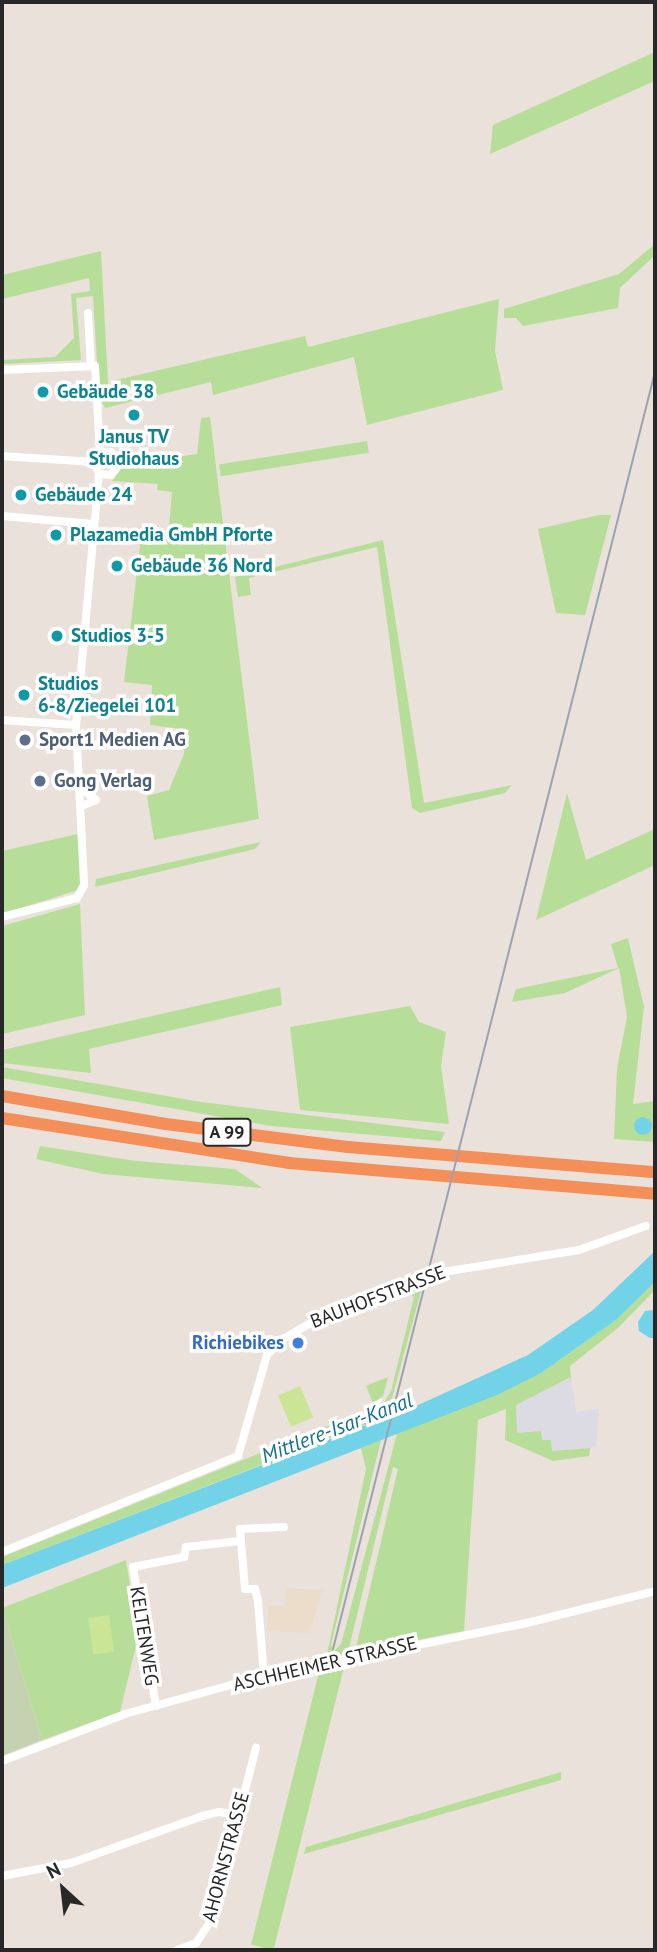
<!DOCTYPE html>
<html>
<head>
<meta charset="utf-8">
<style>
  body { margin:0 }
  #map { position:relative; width:657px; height:1952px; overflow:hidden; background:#eae1da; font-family:"PT Sans",sans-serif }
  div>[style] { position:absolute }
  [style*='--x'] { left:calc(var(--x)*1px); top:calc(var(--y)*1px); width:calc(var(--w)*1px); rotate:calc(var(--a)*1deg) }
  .industrial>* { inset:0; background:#dcdae2 }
  .education>* { inset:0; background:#ebddca }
  .green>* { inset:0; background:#b7de99; transform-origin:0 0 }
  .cemetery>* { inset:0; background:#c5d2b2 }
  .pitch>* { inset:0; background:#cae595; transform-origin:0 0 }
  .water>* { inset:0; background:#72d2e7 }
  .round { border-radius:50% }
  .minor>* { height:8px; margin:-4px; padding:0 4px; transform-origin:4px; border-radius:4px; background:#fff }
  .highway>* { height:12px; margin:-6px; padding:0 6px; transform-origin:6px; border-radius:6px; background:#f48f5a }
  .rail>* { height:2px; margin:-1px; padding:0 1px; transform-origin:1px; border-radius:1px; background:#9da2b1 }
  .dots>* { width:19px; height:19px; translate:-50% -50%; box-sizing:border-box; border:4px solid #fff; border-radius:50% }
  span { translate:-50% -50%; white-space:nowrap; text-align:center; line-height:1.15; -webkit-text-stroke:7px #fff; paint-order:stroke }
  .shield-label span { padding:2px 5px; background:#fff; border:2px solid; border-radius:5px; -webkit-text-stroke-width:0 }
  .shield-label { font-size:18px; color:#282828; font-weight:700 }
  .culture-label { font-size:19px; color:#0d838f; font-weight:700 }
  .left { translate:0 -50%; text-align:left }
  .service-label { font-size:19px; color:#4e5e75; font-weight:700 }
  .street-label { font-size:19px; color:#282828 }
  .shop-label { font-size:19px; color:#366cbe; font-weight:700 }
  .right { translate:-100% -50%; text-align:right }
  .water-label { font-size:21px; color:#15708f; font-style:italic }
  .frame { position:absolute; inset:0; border:4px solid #282828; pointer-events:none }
  .north { position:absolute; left:28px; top:1854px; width:70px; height:70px; -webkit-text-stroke:5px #fff; paint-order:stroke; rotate:333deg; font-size:19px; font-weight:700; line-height:28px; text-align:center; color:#282828 }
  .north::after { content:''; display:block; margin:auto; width:24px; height:32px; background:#282828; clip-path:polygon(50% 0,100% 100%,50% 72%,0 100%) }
</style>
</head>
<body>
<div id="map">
  <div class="industrial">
    <i style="clip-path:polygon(571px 1377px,576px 1412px,599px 1409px,596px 1447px,552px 1451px,541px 1440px,517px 1433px,516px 1404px)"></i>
  </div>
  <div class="education">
    <i style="clip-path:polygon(286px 1588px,322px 1590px,310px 1633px,267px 1631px,268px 1605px,285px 1606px)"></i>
  </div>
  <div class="green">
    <i style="clip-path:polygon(655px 52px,655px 81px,490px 154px,493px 125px)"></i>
    <i style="clip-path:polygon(655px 244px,655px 255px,620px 288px,618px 308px,523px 326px,516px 318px,504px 318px,504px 309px,619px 274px)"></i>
    <i style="clip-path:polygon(101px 251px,109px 400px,114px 396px,112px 381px,305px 336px,308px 347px,499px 299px,495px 351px,503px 390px,367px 425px,354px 357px,213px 395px,211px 382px,105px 408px,99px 396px,93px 296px,76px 298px,81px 360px,2px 364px,2px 360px,55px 357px,74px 338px,71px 294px,90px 291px,89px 278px,2px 299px,2px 275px)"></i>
    <i style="clip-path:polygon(210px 417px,259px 819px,154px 840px,147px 796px,169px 790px,184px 754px,183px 729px,150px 725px,152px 685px,124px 682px,141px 537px,168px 539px,172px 492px,157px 490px,158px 484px,112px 481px,123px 465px,197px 454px,201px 418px)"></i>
    <i style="left:367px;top:441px;width:12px;height:150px;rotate:81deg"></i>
    <i style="clip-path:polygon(599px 515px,611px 515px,585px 615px,556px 613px,538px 529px)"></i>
    <i style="clip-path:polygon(383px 540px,424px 803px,512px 785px,505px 793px,420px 813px,412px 808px,377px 547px,249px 578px,251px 595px,238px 597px,235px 577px)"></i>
    <i style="clip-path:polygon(567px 793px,586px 860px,655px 829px,655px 865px,536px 920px)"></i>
    <i style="clip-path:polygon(78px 834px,82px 883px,78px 890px,2px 914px,2px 851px)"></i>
    <i style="clip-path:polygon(261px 842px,255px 849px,95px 887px,96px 879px)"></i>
    <i style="clip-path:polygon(80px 904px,85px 1015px,2px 1034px,2px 926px)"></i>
    <i style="clip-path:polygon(628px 938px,644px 1007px,633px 1104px,655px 1101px,655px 1142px,614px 1139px,617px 1068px,627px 1017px,619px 968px,565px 993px,512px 1002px,516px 989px,618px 968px,611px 944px)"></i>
    <i style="clip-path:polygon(280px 987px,282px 1005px,89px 1049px,91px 1073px,2px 1063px,2px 1050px)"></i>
    <i style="clip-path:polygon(410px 1006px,419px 1022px,446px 1032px,441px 1066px,449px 1124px,300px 1110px,290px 1027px)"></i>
    <i style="clip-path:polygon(2px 1067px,201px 1102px,445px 1132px,441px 1141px,271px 1126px,2px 1078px)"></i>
    <i style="clip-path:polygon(40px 1146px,136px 1161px,235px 1169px,262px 1188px,103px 1174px,36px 1159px)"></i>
    <i style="clip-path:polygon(424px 1280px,390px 1406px,381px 1408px,391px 1391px,414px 1297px,405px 1287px)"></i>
    <i style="clip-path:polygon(655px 1282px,655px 1290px,618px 1328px,570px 1366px,571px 1377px,516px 1405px,517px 1433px,541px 1431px,542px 1440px,551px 1440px,552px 1451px,590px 1448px,589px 1456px,553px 1461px,505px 1440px,506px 1409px,478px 1420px,464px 1631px,355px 1652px,398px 1469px,393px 1467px,348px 1652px,326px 1659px,366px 1469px,361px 1448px,381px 1440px,331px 1645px,334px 1651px,341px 1644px,397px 1434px,541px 1373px,616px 1320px)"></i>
    <i style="clip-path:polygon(388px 1377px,383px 1396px,373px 1403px,366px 1386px)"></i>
    <i style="clip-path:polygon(389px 1409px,387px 1417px,354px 1429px,350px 1417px)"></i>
    <i style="clip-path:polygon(345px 1419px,349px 1431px,2px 1565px,2px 1557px)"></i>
    <i style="clip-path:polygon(126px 1560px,138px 1638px,120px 1712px,42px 1740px,2px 1608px)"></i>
    <i style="left:345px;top:1663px;width:296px;height:23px;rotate:104deg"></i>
    <i style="clip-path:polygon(561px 1772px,561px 1780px,304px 1854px,306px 1847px)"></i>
  </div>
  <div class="cemetery">
    <i style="clip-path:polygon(2px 1608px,42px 1740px,2px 1756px)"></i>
  </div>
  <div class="pitch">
    <i style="left:300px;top:1386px;width:34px;height:24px;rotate:67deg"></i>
    <i style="left:109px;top:1615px;width:37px;height:21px;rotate:82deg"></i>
  </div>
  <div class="water">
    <i class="round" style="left:634px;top:1117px;width:18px;height:18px"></i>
    <i style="clip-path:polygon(655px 1251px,655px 1282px,616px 1320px,541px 1373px,497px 1395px,2px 1588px,2px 1565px,416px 1406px,528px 1355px,593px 1310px)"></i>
    <i style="clip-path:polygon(655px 1310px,655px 1338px,650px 1338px,639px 1331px,638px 1322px,645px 1311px)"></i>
  </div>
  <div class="minor">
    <i style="--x:88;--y:313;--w:53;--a:86.8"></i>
    <i style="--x:2;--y:370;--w:93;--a:-2.5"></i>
    <i style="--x:95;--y:366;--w:87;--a:86.7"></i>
    <i style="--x:100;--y:453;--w:11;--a:124"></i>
    <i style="--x:94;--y:462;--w:13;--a:67"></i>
    <i style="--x:99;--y:474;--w:252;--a:95.2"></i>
    <i style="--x:76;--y:725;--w:160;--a:87.1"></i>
    <i style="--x:84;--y:885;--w:15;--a:118"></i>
    <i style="--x:77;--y:898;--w:77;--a:165.8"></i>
    <i style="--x:2;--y:456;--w:92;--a:3.7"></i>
    <i style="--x:119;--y:461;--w:26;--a:-13"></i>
    <i style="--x:99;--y:474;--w:12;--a:5"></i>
    <i style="--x:111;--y:475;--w:13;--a:-51"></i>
    <i style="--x:119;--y:465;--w:15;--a:-122"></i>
    <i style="--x:111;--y:452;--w:11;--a:175"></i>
    <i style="--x:2;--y:516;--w:91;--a:5"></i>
    <i style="--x:2;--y:720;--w:74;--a:3.9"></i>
    <i style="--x:81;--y:788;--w:19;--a:39"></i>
    <i style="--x:96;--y:800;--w:15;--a:157"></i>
    <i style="--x:2;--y:1552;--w:255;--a:-22.1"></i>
    <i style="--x:238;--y:1456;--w:105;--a:-74"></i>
    <i style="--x:267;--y:1355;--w:23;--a:-45"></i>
    <i style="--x:283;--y:1339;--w:39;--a:-30"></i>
    <i style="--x:317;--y:1319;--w:123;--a:-21.5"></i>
    <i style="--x:431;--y:1274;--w:150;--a:-9.2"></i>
    <i style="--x:579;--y:1250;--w:71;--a:-19.7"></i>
    <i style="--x:264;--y:1676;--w:75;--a:-94.6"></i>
    <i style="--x:258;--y:1601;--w:12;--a:-104"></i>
    <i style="--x:255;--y:1589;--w:10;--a:180"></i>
    <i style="--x:245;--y:1589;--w:60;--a:-94.8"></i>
    <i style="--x:240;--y:1529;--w:44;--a:-2.6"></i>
    <i style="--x:156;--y:1706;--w:141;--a:-99.4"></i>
    <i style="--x:133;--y:1567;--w:52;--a:-11.1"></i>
    <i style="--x:184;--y:1557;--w:10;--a:-79"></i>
    <i style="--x:186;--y:1547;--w:54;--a:-6.3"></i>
    <i style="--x:2;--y:1761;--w:132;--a:-20.9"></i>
    <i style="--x:125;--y:1714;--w:144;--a:-15.3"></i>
    <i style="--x:264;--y:1676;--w:268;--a:-11.4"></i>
    <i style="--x:527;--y:1623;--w:132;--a:-14"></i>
    <i style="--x:2;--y:1876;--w:70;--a:-10.7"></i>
    <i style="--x:71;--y:1863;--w:139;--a:-19.7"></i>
    <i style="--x:202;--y:1816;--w:17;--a:-13"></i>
    <i style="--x:219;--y:1812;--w:19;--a:9"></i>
    <i style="--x:177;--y:1950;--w:20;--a:-20"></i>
    <i style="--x:196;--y:1943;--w:29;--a:-56"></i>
    <i style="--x:212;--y:1919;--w:177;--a:-75.6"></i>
  </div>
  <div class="highway">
    <i style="--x:2;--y:1096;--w:166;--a:9.7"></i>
    <i style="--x:166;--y:1124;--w:183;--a:7.2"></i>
    <i style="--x:348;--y:1147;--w:308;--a:4.7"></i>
    <i style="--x:2;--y:1118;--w:291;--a:8.9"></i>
    <i style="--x:289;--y:1163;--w:367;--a:4.8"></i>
  </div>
  <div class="rail">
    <i style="--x:333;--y:1649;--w:1317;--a:-75.85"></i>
  </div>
  <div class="dots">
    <i style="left:43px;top:392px;background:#0f9aa8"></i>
    <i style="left:134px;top:415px;background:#0f9aa8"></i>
    <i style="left:21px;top:495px;background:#0f9aa8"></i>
    <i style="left:56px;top:535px;background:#0f9aa8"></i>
    <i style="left:117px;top:566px;background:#0f9aa8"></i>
    <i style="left:57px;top:636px;background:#0f9aa8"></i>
    <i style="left:24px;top:695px;background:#0f9aa8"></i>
    <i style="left:25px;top:740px;background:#5c6f8a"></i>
    <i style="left:40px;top:781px;background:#5c6f8a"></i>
    <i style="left:298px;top:1343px;background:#3f7fe0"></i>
  </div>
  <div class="shield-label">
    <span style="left:227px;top:1132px">A 99</span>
  </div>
  <div class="culture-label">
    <span class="left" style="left:57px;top:392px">Gebäude 38</span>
    <span style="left:134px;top:448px">Janus TV<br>Studiohaus</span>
    <span class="left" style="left:35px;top:495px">Gebäude 24</span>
    <span class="left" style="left:70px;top:535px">Plazamedia GmbH Pforte</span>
    <span class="left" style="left:131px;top:566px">Gebäude 36 Nord</span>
    <span class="left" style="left:71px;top:636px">Studios 3-5</span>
    <span class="left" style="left:38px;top:695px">Studios<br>6-8/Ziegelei 101</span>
  </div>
  <div class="service-label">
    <span class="left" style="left:39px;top:740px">Sport1 Medien AG</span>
    <span class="left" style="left:54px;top:781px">Gong Verlag</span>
  </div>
  <div class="street-label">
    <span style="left:378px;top:1297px;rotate:-21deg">BAUHOFSTRASSE</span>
    <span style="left:144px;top:1636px;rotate:81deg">KELTENWEG</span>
    <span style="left:325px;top:1664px;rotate:-13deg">ASCHHEIMER STRASSE</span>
    <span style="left:226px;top:1857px;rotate:-75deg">AHORNSTRASSE</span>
  </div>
  <div class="shop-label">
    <span class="right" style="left:284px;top:1343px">Richiebikes</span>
  </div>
  <div class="water-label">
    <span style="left:337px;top:1428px;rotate:-21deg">Mittlere-Isar-Kanal</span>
  </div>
  <div class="frame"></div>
  <div class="north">N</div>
</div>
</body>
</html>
